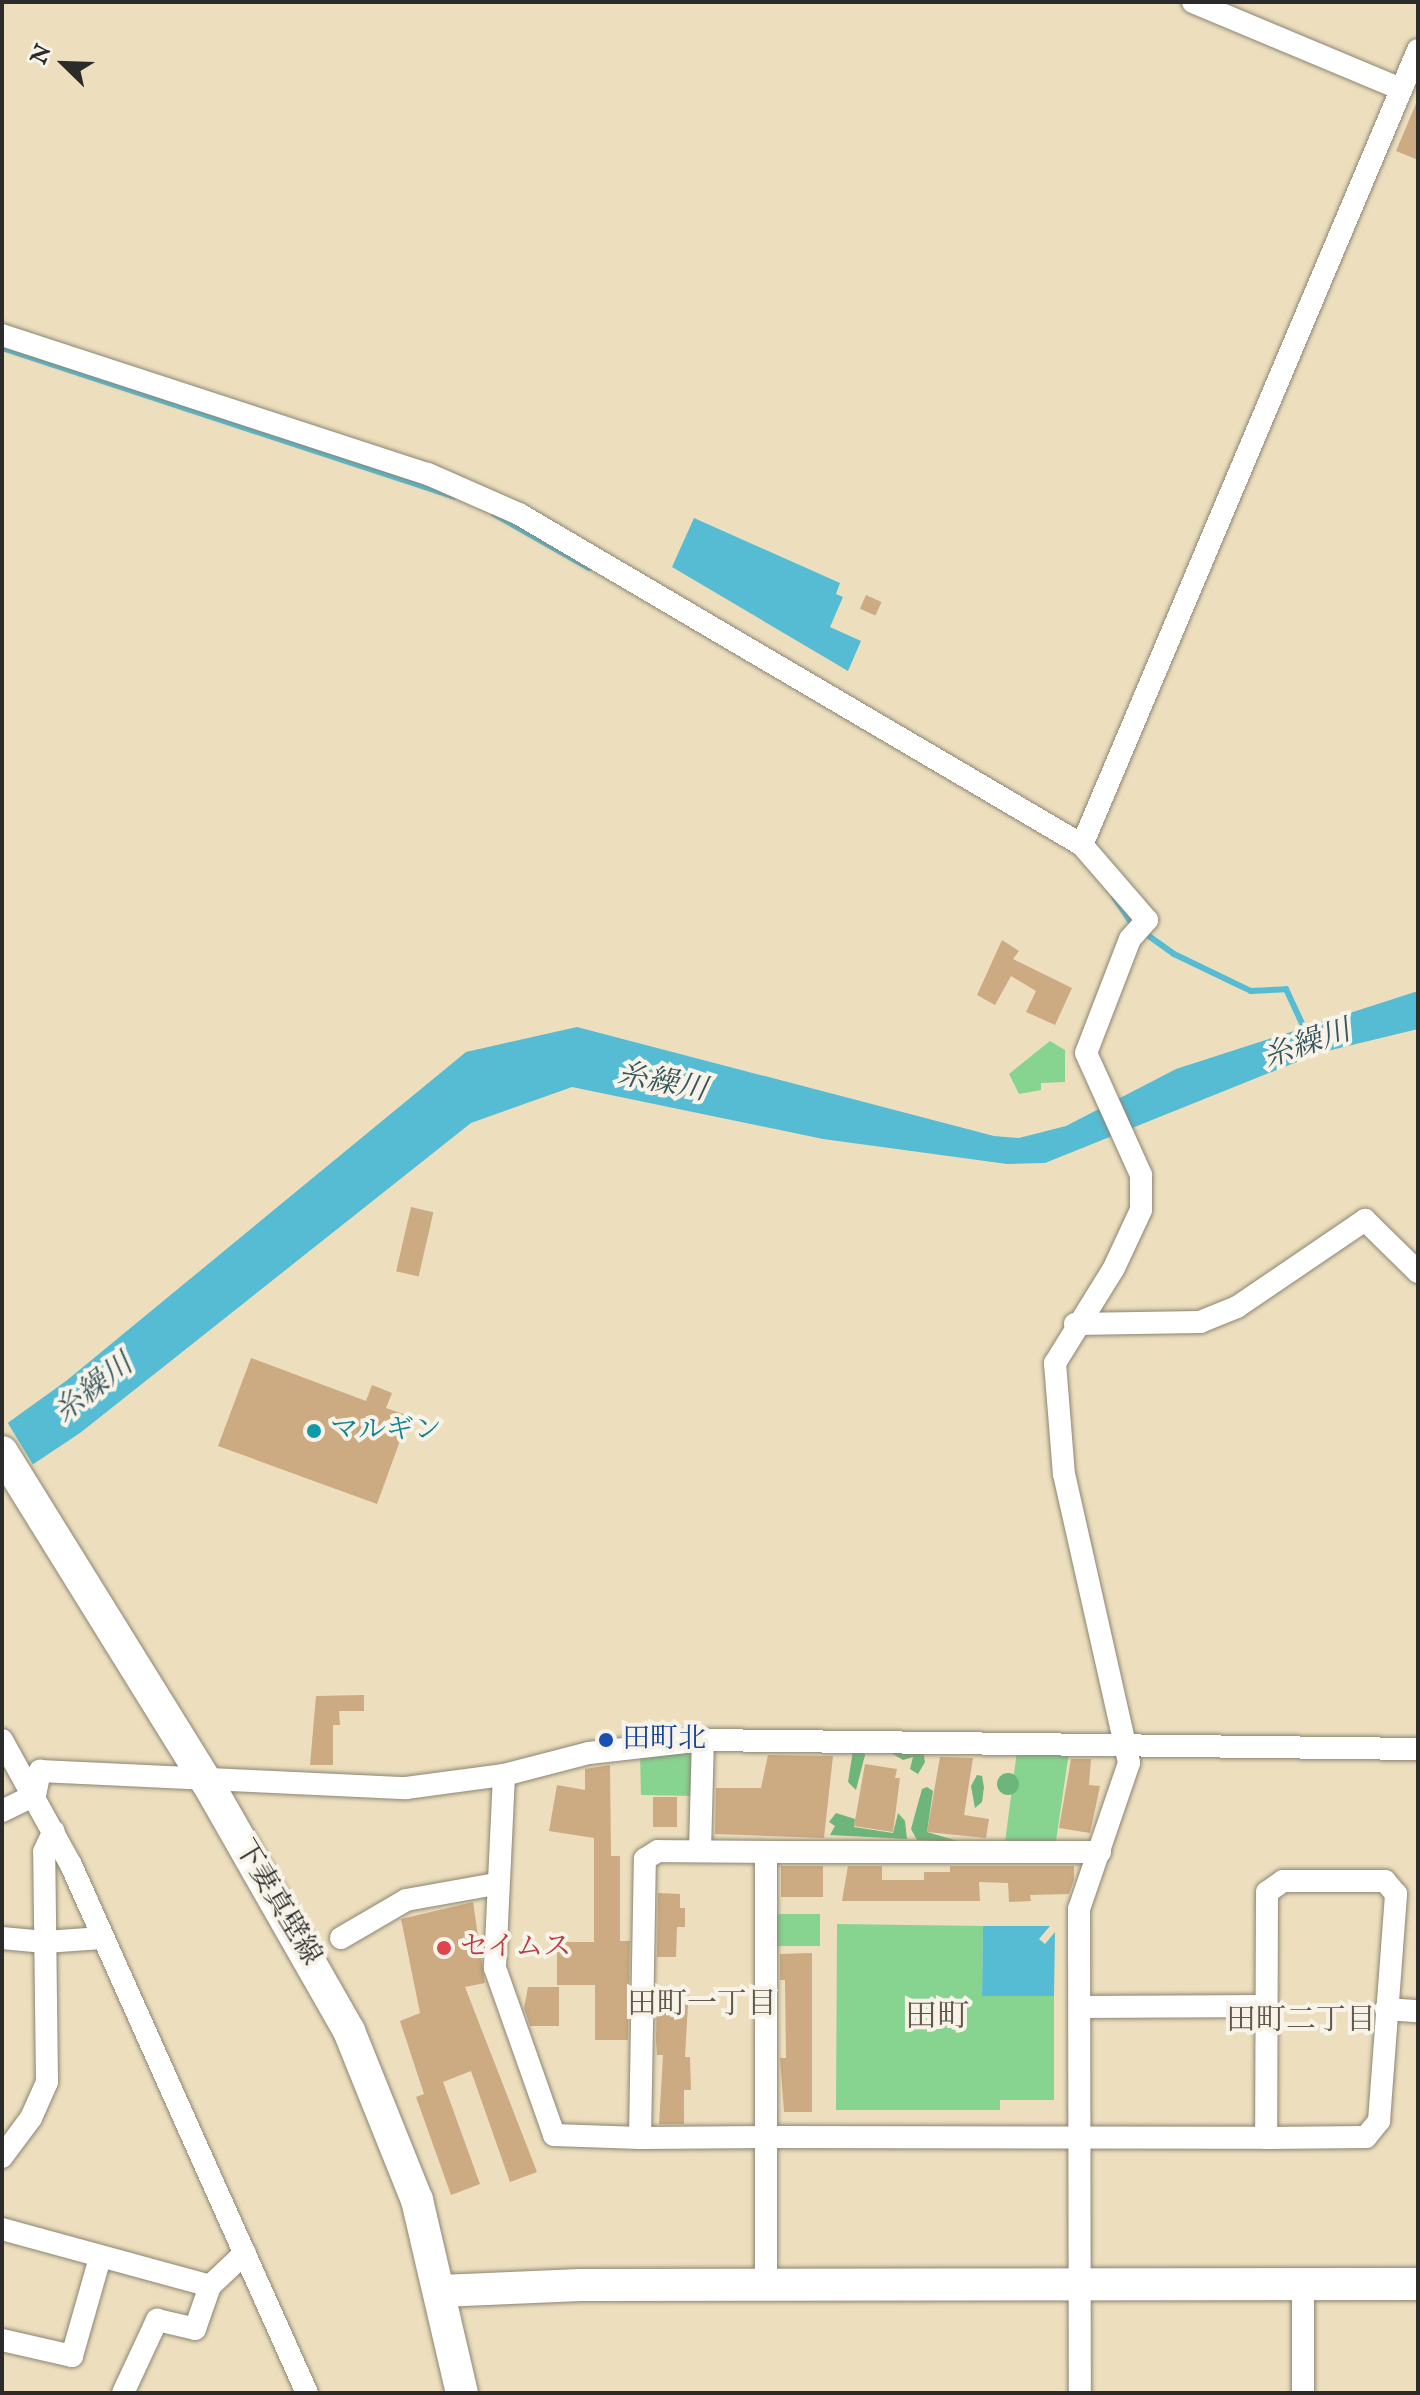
<!DOCTYPE html>
<html>
<head>
<meta charset="utf-8">
<style>
  body { margin:0 }
  #map { position:relative; width:1420px; height:2395px; overflow:hidden; background:#eddfbe; font-family:"IM FELL English","Noto Serif JP",serif }
  div>[style] { position:absolute }
  [style*='--x'] { left:calc(var(--x)*1px); top:calc(var(--y)*1px); width:calc(var(--w)*1px); rotate:calc(var(--a)*1deg) }
  .green>* { inset:0; background:#87d390; transform-origin:0 0 }
  .forest>* { inset:0; background:#6db57a }
  .round { border-radius:50% }
  .water>* { inset:0; background:#55bcd3 }
  .pier>* { inset:0; background:#eddfbe }
  .stream>* { height:6px; margin:-3px; padding:0 3px; transform-origin:3px; border-radius:3px; background:#55bcd3 }
  .building>* { inset:0; background:#ccaa82; transform-origin:0 0 }
  .roads { filter:drop-shadow(0 0 2px #8c8574) drop-shadow(0 0 2px #8c8574) }
  .street>* { height:22px; margin:-11px; padding:0 11px; transform-origin:11px; border-radius:11px; background:#fff }
  .secondary>* { height:32px; margin:-16px; padding:0 16px; transform-origin:16px; border-radius:16px; background:#fff }
  .dots>* { width:22px; height:22px; translate:-50% -50%; box-sizing:border-box; border:4px solid #f7f3e8; border-radius:50% }
  span { translate:-50% -50%; white-space:nowrap; text-align:center; line-height:1.15; -webkit-text-stroke:8px #f7f3e8; paint-order:stroke }
  .culture-label { font-size:28px; color:#0d838f }
  .left { translate:0 -50%; text-align:left }
  .transit-label { font-size:28px; color:#164399 }
  .street-label { font-size:28px; color:#2b2b2b }
  .health-label { font-size:28px; color:#be3a42 }
  .water-label { font-size:30px; color:#38565d; font-style:italic }
  .neighbourhood-label { font-size:30px; color:#635749 }
  .quarter-label { font-size:32px; color:#635749 }
  .frame { position:absolute; inset:0; border:4px solid #2b2b2b; pointer-events:none }
  .north { position:absolute; left:24px; top:24px; width:80px; height:80px; -webkit-text-stroke:6px #f7f3e8; paint-order:stroke; rotate:293deg; font-size:22px; font-weight:700; line-height:32px; text-align:center; color:#2b2b2b }
  .north::after { content:''; display:block; margin:auto; width:28px; height:36px; background:#2b2b2b; clip-path:polygon(50% 0,100% 100%,50% 72%,0 100%) }
</style>
</head>
<body>
<div id="map">
  <div class="green">
    <i style="clip-path:polygon(1050px 1041px,1065px 1050px,1065px 1082px,1041px 1083px,1041px 1090px,1019px 1094px,1009px 1074px)"></i>
    <i style="clip-path:polygon(686px 1749px,696px 1758px,695px 1796px,641px 1795px,640px 1752px)"></i>
    <i style="clip-path:polygon(1017px 1751px,1069px 1752px,1056px 1841px,1005px 1842px)"></i>
    <i style="left:820px;top:1914px;width:32px;height:44px;rotate:90deg"></i>
    <i style="clip-path:polygon(837px 1924px,983px 1926px,982px 1996px,1054px 1996px,1054px 2100px,1000px 2100px,1000px 2110px,836px 2110px)"></i>
  </div>
  <div class="forest">
    <i style="clip-path:polygon(853px 1750px,863px 1750px,865px 1755px,856px 1790px,848px 1782px)"></i>
    <i style="clip-path:polygon(923px 1750px,925px 1762px,918px 1774px,910px 1769px,913px 1757px,903px 1760px,891px 1753px)"></i>
    <i class="round" style="left:997px;top:1773px;width:22px;height:22px"></i>
    <i style="clip-path:polygon(977px 1775px,982px 1776px,984px 1787px,982px 1802px,975px 1808px,971px 1786px)"></i>
    <i style="clip-path:polygon(927px 1787px,933px 1791px,927px 1832px,961px 1842px,917px 1840px,911px 1829px,922px 1789px)"></i>
    <i style="clip-path:polygon(836px 1813px,855px 1819px,854px 1827px,893px 1833px,898px 1813px,905px 1821px,907px 1839px,830px 1835px,835px 1826px,829px 1822px)"></i>
  </div>
  <div class="water">
    <i style="clip-path:polygon(694px 518px,840px 583px,836px 594px,843px 597px,830px 627px,861px 641px,848px 671px,672px 567px)"></i>
    <i style="clip-path:polygon(1418px 991px,1418px 1029px,1319px 1053px,1045px 1163px,1007px 1164px,823px 1139px,572px 1087px,471px 1123px,80px 1433px,2px 1485px,2px 1427px,66px 1381px,466px 1052px,577px 1027px,994px 1136px,1019px 1138px,1066px 1126px,1176px 1069px)"></i>
    <i style="clip-path:polygon(983px 1926px,1050px 1926px,1039px 1939px,1045px 1944px,1055px 1932px,1054px 1996px,982px 1996px)"></i>
  </div>
  <div class="pier">
    <i style="clip-path:polygon(6px 1420px,35px 1468px,5px 1488px,2px 1422px)"></i>
  </div>
  <div class="stream">
    <i style="--x:2;--y:348;--w:476;--a:18.2"></i>
    <i style="--x:494;--y:514;--w:109;--a:29.6"></i>
    <i style="--x:1114;--y:897;--w:32;--a:56"></i>
    <i style="--x:1132;--y:924;--w:52;--a:35.5"></i>
    <i style="--x:1174;--y:954;--w:85;--a:25.7"></i>
    <i style="--x:1251;--y:991;--w:35;--a:-3"></i>
    <i style="--x:1286;--y:989;--w:47;--a:65.1"></i>
  </div>
  <div class="building">
    <i style="clip-path:polygon(1418px 99px,1418px 160px,1396px 151px)"></i>
    <i style="left:866px;top:595px;width:17px;height:15px;rotate:24deg"></i>
    <i style="clip-path:polygon(1002px 940px,1019px 951px,1013px 959px,1072px 988px,1055px 1025px,1026px 1012px,1036px 991px,1011px 976px,995px 1005px,977px 995px)"></i>
    <i style="left:411px;top:1207px;width:23px;height:66px;rotate:13deg"></i>
    <i style="clip-path:polygon(251px 1358px,366px 1401px,372px 1385px,392px 1393px,386px 1408px,409px 1416px,377px 1504px,218px 1446px)"></i>
    <i style="clip-path:polygon(364px 1695px,364px 1711px,339px 1711px,340px 1725px,333px 1725px,333px 1765px,310px 1765px,316px 1696px)"></i>
    <i style="clip-path:polygon(768px 1755px,833px 1756px,824px 1838px,715px 1834px,716px 1788px,761px 1788px)"></i>
    <i style="clip-path:polygon(940px 1757px,973px 1758px,964px 1815px,989px 1819px,986px 1838px,927px 1832px)"></i>
    <i style="clip-path:polygon(1071px 1759px,1091px 1759px,1089px 1785px,1100px 1786px,1090px 1833px,1059px 1828px)"></i>
    <i style="clip-path:polygon(865px 1764px,897px 1769px,895px 1778px,900px 1778px,893px 1832px,854px 1826px)"></i>
    <i style="clip-path:polygon(610px 1765px,611px 1856px,620px 1856px,620px 1941px,630px 1941px,628px 2040px,595px 2040px,595px 1985px,557px 1985px,557px 1942px,594px 1942px,594px 1838px,549px 1831px,557px 1785px,585px 1790px,585px 1769px)"></i>
    <i style="left:653px;top:1797px;width:24px;height:30px"></i>
    <i style="left:781px;top:1866px;width:42px;height:31px"></i>
    <i style="clip-path:polygon(848px 1866px,882px 1866px,882px 1880px,924px 1880px,924px 1872px,950px 1872px,950px 1866px,1074px 1866px,1074px 1880px,1069px 1894px,1030px 1895px,1031px 1901px,1009px 1902px,1008px 1883px,979px 1882px,980px 1901px,842px 1901px)"></i>
    <i style="clip-path:polygon(658px 1893px,680px 1894px,680px 1908px,685px 1908px,685px 1927px,677px 1927px,676px 1957px,657px 1957px)"></i>
    <i style="clip-path:polygon(473px 1902px,485px 1983px,465px 1987px,537px 2172px,510px 2182px,471px 2071px,443px 2082px,480px 2184px,451px 2195px,416px 2097px,424px 2094px,400px 2021px,420px 2013px,401px 1919px)"></i>
    <i style="clip-path:polygon(812px 1953px,812px 2112px,784px 2112px,780px 2058px,786px 2058px,785px 1980px,780px 1980px,780px 1954px)"></i>
    <i style="clip-path:polygon(528px 1987px,559px 1987px,559px 2026px,530px 2026px,524px 2008px)"></i>
    <i style="clip-path:polygon(657px 1988px,689px 1988px,685px 2057px,690px 2057px,691px 2090px,684px 2090px,684px 2124px,659px 2124px,663px 2055px,657px 2055px,656px 2040px)"></i>
  </div>
  <div class="roads">
    <div class="street">
      <i style="--x:1193;--y:2;--w:225;--a:22.7"></i>
      <i style="--x:2;--y:335;--w:448;--a:18.1"></i>
      <i style="--x:428;--y:474;--w:99;--a:23.7"></i>
      <i style="--x:519;--y:514;--w:653;--a:30.45"></i>
      <i style="--x:1082;--y:845;--w:99;--a:49.1"></i>
      <i style="--x:1147;--y:920;--w:25;--a:132"></i>
      <i style="--x:1130;--y:939;--w:122;--a:111.1"></i>
      <i style="--x:1086;--y:1053;--w:134;--a:65.7"></i>
      <i style="--x:1141;--y:1175;--w:35;--a:90"></i>
      <i style="--x:1141;--y:1210;--w:64;--a:115"></i>
      <i style="--x:1114;--y:1268;--w:112;--a:121.8"></i>
      <i style="--x:1055;--y:1363;--w:111;--a:85.4"></i>
      <i style="--x:1064;--y:1474;--w:296;--a:77.3"></i>
      <i style="--x:1129;--y:1763;--w:154;--a:108.9"></i>
      <i style="--x:1079;--y:1909;--w:484;--a:89.9"></i>
      <i style="--x:1082;--y:845;--w:863;--a:-67.09"></i>
      <i style="--x:1075;--y:1324;--w:125;--a:-0.9"></i>
      <i style="--x:1200;--y:1322;--w:40;--a:-22"></i>
      <i style="--x:1237;--y:1307;--w:155;--a:-34.2"></i>
      <i style="--x:1365;--y:1220;--w:74;--a:44.5"></i>
      <i style="--x:2;--y:1740;--w:143;--a:61.1"></i>
      <i style="--x:71;--y:1865;--w:578;--a:65.92"></i>
      <i style="--x:504;--y:1775;--w:193;--a:92.7"></i>
      <i style="--x:495;--y:1968;--w:177;--a:70.5"></i>
      <i style="--x:554;--y:2135;--w:86;--a:2"></i>
      <i style="--x:640;--y:2138;--w:127;--a:-0.5"></i>
      <i style="--x:767;--y:2137;--w:499;--a:0.1"></i>
      <i style="--x:1266;--y:2138;--w:100;--a:-0.6"></i>
      <i style="--x:1366;--y:2137;--w:21;--a:-51"></i>
      <i style="--x:1379;--y:2121;--w:228;--a:-85.7"></i>
      <i style="--x:1396;--y:1894;--w:17;--a:-130"></i>
      <i style="--x:1385;--y:1881;--w:102;--a:180"></i>
      <i style="--x:1283;--y:1881;--w:19;--a:145"></i>
      <i style="--x:1267;--y:1892;--w:246;--a:90.2"></i>
      <i style="--x:2;--y:1811;--w:37;--a:-26"></i>
      <i style="--x:35;--y:1795;--w:25;--a:-78"></i>
      <i style="--x:40;--y:1771;--w:366;--a:2.7"></i>
      <i style="--x:406;--y:1788;--w:99;--a:-7.6"></i>
      <i style="--x:504;--y:1775;--w:88;--a:-14.5"></i>
      <i style="--x:589;--y:1753;--w:115;--a:-6.5"></i>
      <i style="--x:703;--y:1740;--w:715;--a:0.72"></i>
      <i style="--x:700;--y:1851;--w:111;--a:-88.5"></i>
      <i style="--x:766;--y:1852;--w:334;--a:0"></i>
      <i style="--x:2;--y:1938;--w:43;--a:5.3"></i>
      <i style="--x:45;--y:1942;--w:57;--a:-4"></i>
      <i style="--x:341;--y:1938;--w:75;--a:-30.3"></i>
      <i style="--x:406;--y:1900;--w:91;--a:-10.1"></i>
      <i style="--x:1081;--y:2007;--w:185;--a:-0.3"></i>
      <i style="--x:1386;--y:2009;--w:32;--a:4"></i>
      <i style="--x:640;--y:2138;--w:279;--a:-89"></i>
      <i style="--x:645;--y:1859;--w:15;--a:-32"></i>
      <i style="--x:658;--y:1851;--w:108;--a:0.5"></i>
      <i style="--x:766;--y:1852;--w:433;--a:90"></i>
      <i style="--x:2;--y:2157;--w:49;--a:-53.4"></i>
      <i style="--x:31;--y:2118;--w:39;--a:-66"></i>
      <i style="--x:47;--y:2082;--w:230;--a:-90.7"></i>
      <i style="--x:44;--y:1852;--w:23;--a:-65"></i>
      <i style="--x:2;--y:2229;--w:216;--a:15.3"></i>
      <i style="--x:2;--y:2340;--w:72;--a:12.9"></i>
      <i style="--x:72;--y:2356;--w:102;--a:-74.1"></i>
      <i style="--x:123;--y:2393;--w:81;--a:-65"></i>
      <i style="--x:157;--y:2320;--w:39;--a:13"></i>
      <i style="--x:195;--y:2329;--w:46;--a:-70.8"></i>
      <i style="--x:210;--y:2286;--w:48;--a:-43.3"></i>
      <i style="--x:1303;--y:2393;--w:108;--a:-90"></i>
    </div>
    <div class="secondary">
      <i style="--x:2;--y:1452;--w:388;--a:58.2"></i>
      <i style="--x:207;--y:1782;--w:287;--a:60.3"></i>
      <i style="--x:349;--y:2031;--w:182;--a:68.1"></i>
      <i style="--x:417;--y:2200;--w:198;--a:76.9"></i>
      <i style="--x:441;--y:2291;--w:139;--a:-2.5"></i>
      <i style="--x:580;--y:2285;--w:838;--a:-0.07"></i>
    </div>
  </div>
  <div class="dots">
    <i style="left:314px;top:1431px;background:#0f9aa8"></i>
    <i style="left:606px;top:1740px;background:#1a4fb4"></i>
    <i style="left:444px;top:1948px;background:#e0444e"></i>
  </div>
  <div class="culture-label">
    <span class="left" style="left:330px;top:1431px">マルギン</span>
  </div>
  <div class="transit-label">
    <span class="left" style="left:622px;top:1740px">田町北</span>
  </div>
  <div class="street-label">
    <span style="left:277px;top:1903px;rotate:59deg">下妻真壁線</span>
  </div>
  <div class="health-label">
    <span class="left" style="left:460px;top:1948px">セイムス</span>
  </div>
  <div class="water-label">
    <span style="left:1307px;top:1045px;rotate:-19deg">糸繰川</span>
    <span style="left:662px;top:1083px;rotate:11deg">糸繰川</span>
    <span style="left:94px;top:1389px;rotate:-38deg">糸繰川</span>
  </div>
  <div class="neighbourhood-label">
    <span style="left:702px;top:2005px">田町一丁目</span>
    <span style="left:1301px;top:2021px">田町二丁目</span>
  </div>
  <div class="quarter-label">
    <span style="left:937px;top:2018px">田町</span>
  </div>
  <div class="frame"></div>
  <div class="north">N</div>
</div>
</body>
</html>
